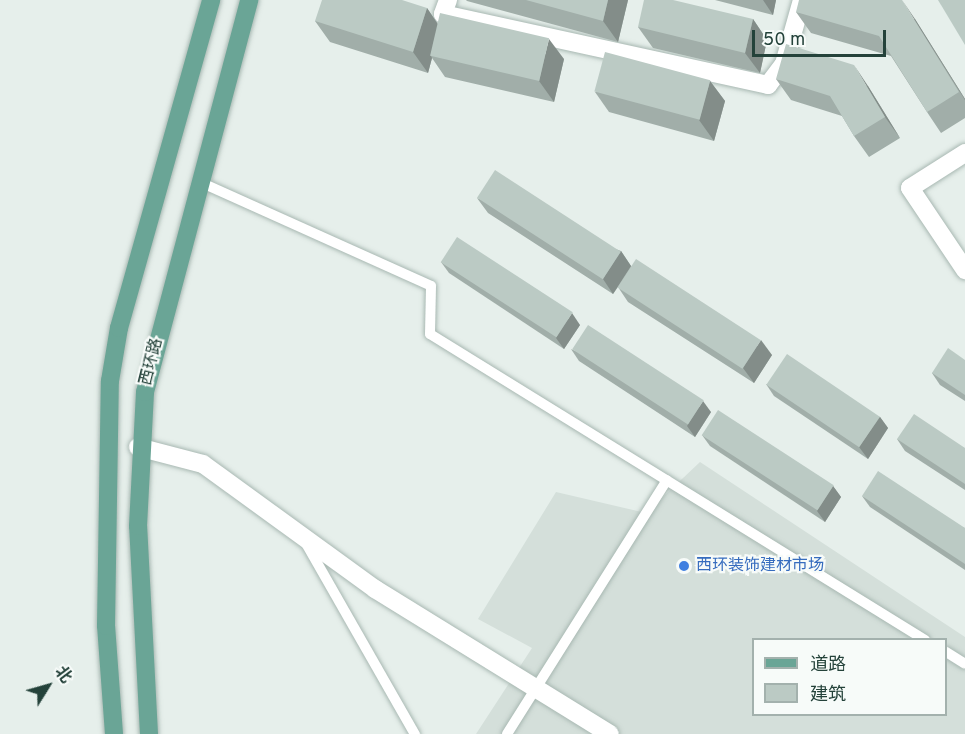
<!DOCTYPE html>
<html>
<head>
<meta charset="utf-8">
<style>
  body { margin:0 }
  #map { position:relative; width:965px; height:734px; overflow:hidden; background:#e6efeb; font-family:Overpass,"Noto Sans SC",sans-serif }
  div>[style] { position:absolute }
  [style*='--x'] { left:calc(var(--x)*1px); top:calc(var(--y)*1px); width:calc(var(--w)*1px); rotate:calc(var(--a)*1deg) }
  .built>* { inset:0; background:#d4dfda }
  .roads { filter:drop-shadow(0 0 2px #a8b8b2) drop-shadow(0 0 2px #a8b8b2) }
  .lane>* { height:10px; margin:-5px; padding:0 5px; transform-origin:5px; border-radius:5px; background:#fff }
  .street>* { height:18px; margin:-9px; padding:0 9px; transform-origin:9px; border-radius:9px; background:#fff }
  .primary>* { height:18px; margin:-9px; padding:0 9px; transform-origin:9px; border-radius:9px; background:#6aa596 }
  .wall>* { inset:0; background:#a1aea9 }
  .shaded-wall>* { inset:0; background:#838d89 }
  .building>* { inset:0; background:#bbcac4; transform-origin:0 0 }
  .dots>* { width:16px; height:16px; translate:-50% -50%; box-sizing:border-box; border:3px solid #f7fbf9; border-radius:50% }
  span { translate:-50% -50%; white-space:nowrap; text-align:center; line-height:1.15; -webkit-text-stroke:4.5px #f7fbf9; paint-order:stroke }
  .street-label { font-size:16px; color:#24423a }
  .shop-label { font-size:16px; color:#366cbe }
  .left { translate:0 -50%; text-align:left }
  .legend { position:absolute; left:752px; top:638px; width:195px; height:78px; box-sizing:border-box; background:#f7fbf9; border:2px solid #a3b1ad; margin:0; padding:8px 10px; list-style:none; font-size:18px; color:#24423a }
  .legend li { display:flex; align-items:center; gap:12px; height:30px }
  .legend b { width:30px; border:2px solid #a3b1ad }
  .north { position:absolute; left:18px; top:656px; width:60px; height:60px; -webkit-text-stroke:4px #f7fbf9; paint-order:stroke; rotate:53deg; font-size:16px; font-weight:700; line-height:24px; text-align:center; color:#24423a }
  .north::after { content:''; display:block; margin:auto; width:21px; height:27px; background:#24423a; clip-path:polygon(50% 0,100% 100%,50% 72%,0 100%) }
  .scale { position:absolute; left:752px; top:30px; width:134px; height:27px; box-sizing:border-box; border:3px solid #24423a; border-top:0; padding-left:8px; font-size:18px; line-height:21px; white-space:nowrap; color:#24423a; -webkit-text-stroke:4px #f7fbf9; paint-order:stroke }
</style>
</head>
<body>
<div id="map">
  <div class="built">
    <i style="clip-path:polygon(evenodd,700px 462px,965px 637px,965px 734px,476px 734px,532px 648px,478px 619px,556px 492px,646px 513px,700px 462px,754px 640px,946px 640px,946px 714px,754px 714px,754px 640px)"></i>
  </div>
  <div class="roads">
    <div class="lane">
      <i style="--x:200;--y:182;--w:253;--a:24.2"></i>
      <i style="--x:431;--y:286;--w:48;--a:91.2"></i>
      <i style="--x:430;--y:334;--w:582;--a:31.72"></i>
      <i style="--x:307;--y:545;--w:218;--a:60.3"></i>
      <i style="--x:946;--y:652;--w:22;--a:32"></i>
      <i style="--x:507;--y:734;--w:300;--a:-57.8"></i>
    </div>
    <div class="street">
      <i style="--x:448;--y:0;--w:15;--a:110"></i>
      <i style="--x:443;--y:14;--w:333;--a:12.3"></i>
      <i style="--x:768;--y:85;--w:26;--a:-53"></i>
      <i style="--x:784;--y:64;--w:66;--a:-74.3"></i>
      <i style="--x:965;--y:153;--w:65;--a:147.5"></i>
      <i style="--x:910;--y:188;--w:99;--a:56.1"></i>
      <i style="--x:138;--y:447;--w:67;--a:14.7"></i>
      <i style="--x:203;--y:464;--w:213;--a:36"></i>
      <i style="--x:375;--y:589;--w:276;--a:31.7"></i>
    </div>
    <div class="primary">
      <i style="--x:114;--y:734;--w:108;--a:-94.2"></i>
      <i style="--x:106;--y:626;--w:245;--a:-89.1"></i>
      <i style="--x:110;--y:381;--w:54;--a:-80.4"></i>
      <i style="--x:119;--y:328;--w:341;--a:-74.3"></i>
      <i style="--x:149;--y:734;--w:208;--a:-93"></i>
      <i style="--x:138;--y:526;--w:134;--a:-87"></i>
      <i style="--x:145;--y:392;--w:406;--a:-75.1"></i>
    </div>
  </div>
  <div class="wall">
    <i style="clip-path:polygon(466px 0,628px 0,618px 42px,467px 1px)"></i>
    <i style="clip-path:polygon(715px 0,776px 0,773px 15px)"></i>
    <i style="clip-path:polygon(427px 8px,438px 24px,564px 59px,554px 102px,445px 77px,432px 58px,428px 73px,330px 42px,315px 21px)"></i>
    <i style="clip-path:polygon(796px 12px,915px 19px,965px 99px,965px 118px,941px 133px,927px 112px,891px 56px,811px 33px)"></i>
    <i style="clip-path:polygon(753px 19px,767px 40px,760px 73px,653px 48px,638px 27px)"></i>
    <i style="clip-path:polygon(776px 79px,868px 86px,900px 138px,869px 157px,854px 136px,842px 116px,791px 100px)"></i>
    <i style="clip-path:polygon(710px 81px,725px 101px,714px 141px,609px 112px,595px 92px)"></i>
    <i style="clip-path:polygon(477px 198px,621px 251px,631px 266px,772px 355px,754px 383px,628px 302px,618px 287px,613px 294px,488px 213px)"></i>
    <i style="clip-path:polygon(441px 262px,580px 325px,564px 349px,449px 273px)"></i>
    <i style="clip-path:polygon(571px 349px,711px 412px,695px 437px,579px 361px)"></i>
    <i style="clip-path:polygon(965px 360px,965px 401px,940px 385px,932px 373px)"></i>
    <i style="clip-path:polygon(766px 384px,880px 417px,888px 428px,868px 459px,774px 396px)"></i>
    <i style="clip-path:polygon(702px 435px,833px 486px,841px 497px,825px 522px,710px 446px)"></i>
    <i style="clip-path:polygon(897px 439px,965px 448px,965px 490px,905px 451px)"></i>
    <i style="clip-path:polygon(862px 496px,965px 528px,965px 570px,870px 507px)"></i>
  </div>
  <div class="shaded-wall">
    <i style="clip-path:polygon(608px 0,628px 0,618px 42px,603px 21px)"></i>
    <i style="clip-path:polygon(763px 0,776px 0,773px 15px)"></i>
    <i style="clip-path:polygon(902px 0,915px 19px,965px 99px,965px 100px)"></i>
    <i style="clip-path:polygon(427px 8px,441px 29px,431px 56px,432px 58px,428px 73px,413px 52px)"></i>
    <i style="clip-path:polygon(753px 19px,767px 40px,760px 73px,745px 53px)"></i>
    <i style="clip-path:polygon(549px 39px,564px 59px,554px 102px,539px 81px)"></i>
    <i style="clip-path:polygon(854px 65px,868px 86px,900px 138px,885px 117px)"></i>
    <i style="clip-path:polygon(710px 81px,725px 101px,714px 141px,699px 120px)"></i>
    <i style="clip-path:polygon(621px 251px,631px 266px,613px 294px,603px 279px)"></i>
    <i style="clip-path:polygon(572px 313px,580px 325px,564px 349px,556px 338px)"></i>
    <i style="clip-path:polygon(761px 340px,772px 355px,754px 383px,743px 368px)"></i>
    <i style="clip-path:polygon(703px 401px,711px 412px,695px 437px,687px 426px)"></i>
    <i style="clip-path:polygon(880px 417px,888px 428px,868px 459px,859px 447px)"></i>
    <i style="clip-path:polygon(833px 486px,841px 497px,825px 522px,817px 511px)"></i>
  </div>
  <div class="building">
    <i style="clip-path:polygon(322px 0,402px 0,427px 8px,413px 52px,315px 21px)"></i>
    <i style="clip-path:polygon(526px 0,608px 0,603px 21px)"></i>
    <i style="clip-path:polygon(644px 0,673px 0,753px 19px,745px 53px,638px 27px)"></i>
    <i style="clip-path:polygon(799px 0,902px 0,959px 92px,927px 112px,879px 36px,796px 12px)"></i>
    <i style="clip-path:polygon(938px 0,965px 0,965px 45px)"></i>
    <i style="left:440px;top:13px;width:112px;height:44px;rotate:13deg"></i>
    <i style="clip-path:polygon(786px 44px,854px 65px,885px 117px,854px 136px,830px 96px,776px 79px)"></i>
    <i style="left:605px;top:52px;width:109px;height:41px;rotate:15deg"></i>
    <i style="left:495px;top:170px;width:150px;height:33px;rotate:33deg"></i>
    <i style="left:457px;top:237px;width:138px;height:30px;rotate:33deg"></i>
    <i style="left:636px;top:259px;width:149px;height:34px;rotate:33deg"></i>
    <i style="left:588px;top:325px;width:138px;height:29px;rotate:33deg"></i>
    <i style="clip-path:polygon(948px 348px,965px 360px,965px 395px,932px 373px)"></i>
    <i style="left:787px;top:354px;width:112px;height:37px;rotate:34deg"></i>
    <i style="left:718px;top:410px;width:138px;height:30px;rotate:33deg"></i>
    <i style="clip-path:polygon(914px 414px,965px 448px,965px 484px,897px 439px)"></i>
    <i style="clip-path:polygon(878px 471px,965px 528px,965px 564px,862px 496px)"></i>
  </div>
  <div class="dots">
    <i style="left:684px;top:566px;background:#3f7fe0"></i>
  </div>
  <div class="street-label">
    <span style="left:152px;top:362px;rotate:-76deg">西环路</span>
  </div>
  <div class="shop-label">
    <span class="left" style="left:696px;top:566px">西环装饰建材市场</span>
  </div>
  <ul class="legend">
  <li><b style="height:8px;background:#6aa596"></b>道路</li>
  <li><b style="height:16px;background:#bbcac4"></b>建筑</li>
  </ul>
  <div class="north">北</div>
  <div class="scale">50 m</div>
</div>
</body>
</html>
